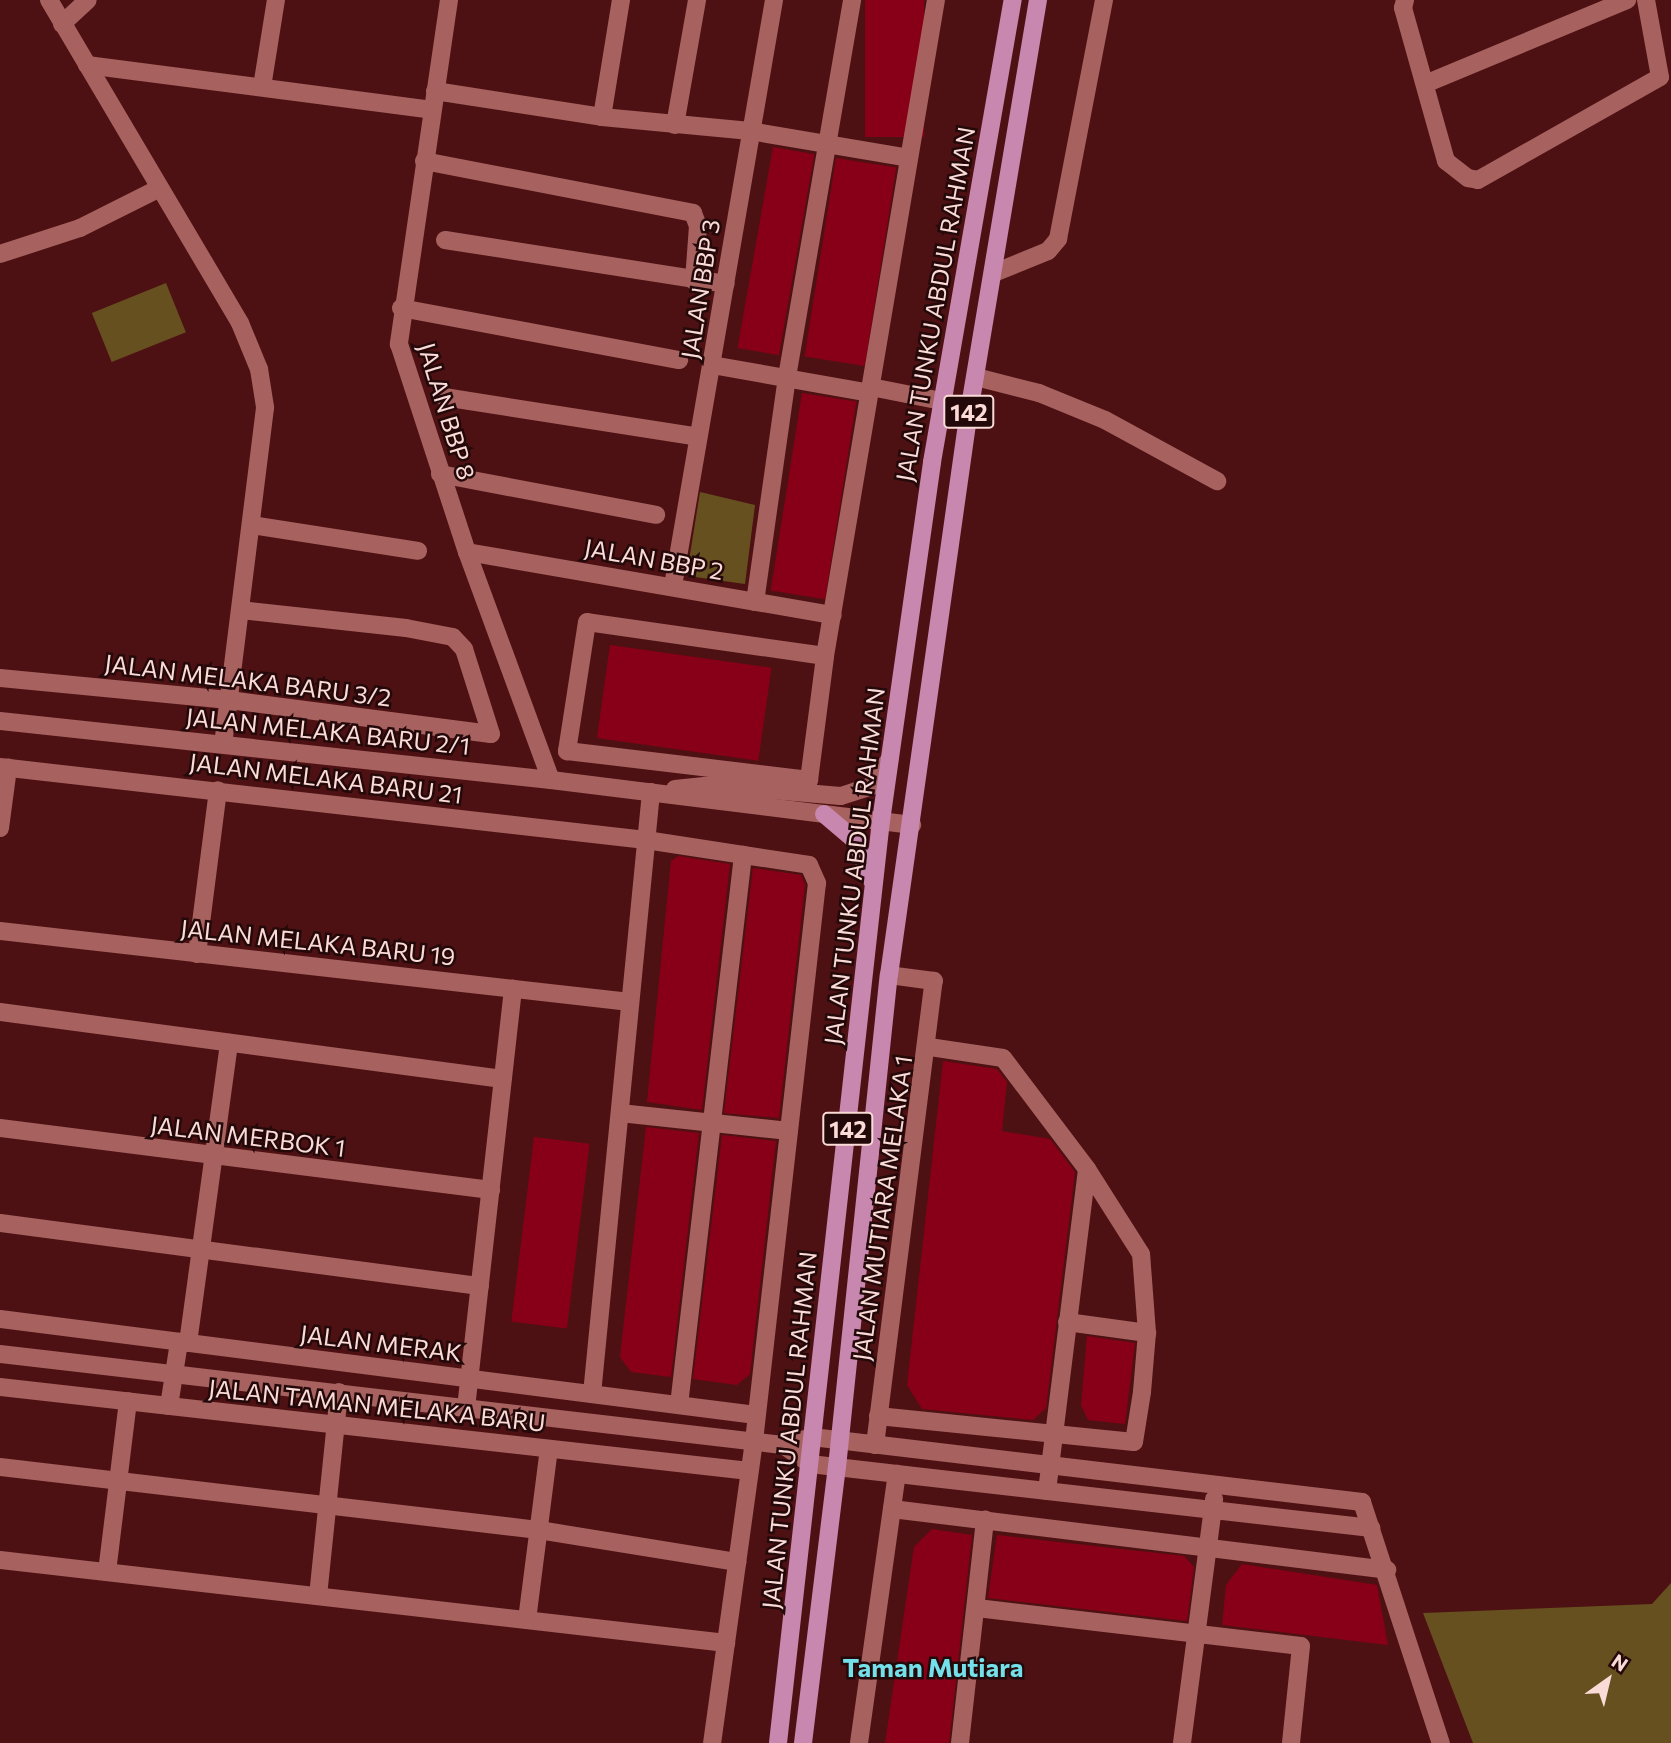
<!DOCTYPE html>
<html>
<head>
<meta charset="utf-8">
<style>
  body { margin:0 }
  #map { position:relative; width:1671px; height:1743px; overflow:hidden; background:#4e1113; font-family:Commissioner,sans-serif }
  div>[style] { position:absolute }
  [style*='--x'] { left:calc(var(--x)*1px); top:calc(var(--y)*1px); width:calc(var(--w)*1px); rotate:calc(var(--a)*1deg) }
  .green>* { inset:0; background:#67501f; transform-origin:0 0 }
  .building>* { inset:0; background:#880017; transform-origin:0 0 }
  .minor>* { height:18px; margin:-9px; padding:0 9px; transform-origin:9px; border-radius:9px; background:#a7625f }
  .major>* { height:18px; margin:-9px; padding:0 9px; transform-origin:9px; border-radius:9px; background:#c787ae }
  span { translate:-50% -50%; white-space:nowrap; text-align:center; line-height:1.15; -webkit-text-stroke:5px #230909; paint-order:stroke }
  .shield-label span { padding:2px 5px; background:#230909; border:2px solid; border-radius:5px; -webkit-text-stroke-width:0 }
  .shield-label { font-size:23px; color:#fbdbd8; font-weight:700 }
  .street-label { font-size:24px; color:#fbdbd8 }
  .neighbourhood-label { font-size:26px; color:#74e0e9; font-weight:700 }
  .north { position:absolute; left:1573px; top:1645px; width:70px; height:70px; -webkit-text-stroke:5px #230909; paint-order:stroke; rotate:34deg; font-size:19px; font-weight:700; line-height:28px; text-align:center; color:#fbdbd8 }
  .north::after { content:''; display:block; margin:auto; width:24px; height:32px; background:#fbdbd8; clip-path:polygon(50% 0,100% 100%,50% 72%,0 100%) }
</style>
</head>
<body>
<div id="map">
  <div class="green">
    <i style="left:166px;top:283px;width:53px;height:80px;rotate:68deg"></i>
    <i style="clip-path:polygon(700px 492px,755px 505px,745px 584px,695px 577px,689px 561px)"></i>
    <i style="clip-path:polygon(1671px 1583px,1671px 1743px,1473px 1743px,1423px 1613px,1652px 1604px)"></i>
  </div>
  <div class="building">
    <i style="left:865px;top:0;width:59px;height:137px"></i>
    <i style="left:773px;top:147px;width:42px;height:204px;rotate:10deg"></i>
    <i style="left:836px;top:158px;width:61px;height:201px;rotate:9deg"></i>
    <i style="left:802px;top:393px;width:55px;height:200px;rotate:9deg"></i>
    <i style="left:610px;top:645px;width:163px;height:94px;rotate:8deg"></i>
    <i style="clip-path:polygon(678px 856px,730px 864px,702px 1110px,647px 1102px,671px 861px)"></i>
    <i style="clip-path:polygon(753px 868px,801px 875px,805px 885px,779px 1118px,724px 1113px)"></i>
    <i style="clip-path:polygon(943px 1061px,997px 1069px,1007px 1082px,1002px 1131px,1050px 1139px,1075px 1172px,1046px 1408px,1033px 1420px,922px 1409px,907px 1385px)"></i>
    <i style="clip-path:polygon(646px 1127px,699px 1133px,671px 1377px,631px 1372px,620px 1357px)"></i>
    <i style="clip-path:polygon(722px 1135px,776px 1141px,750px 1374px,737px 1385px,693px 1379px)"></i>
    <i style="left:534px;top:1137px;width:56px;height:186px;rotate:7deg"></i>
    <i style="clip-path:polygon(1087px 1336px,1135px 1343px,1125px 1424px,1088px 1420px,1081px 1405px)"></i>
    <i style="clip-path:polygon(932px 1529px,972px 1535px,949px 1743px,885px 1743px,914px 1547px)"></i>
    <i style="clip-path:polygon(997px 1535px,1184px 1556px,1194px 1567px,1187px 1621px,988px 1598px)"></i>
    <i style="clip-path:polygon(1242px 1564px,1377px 1585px,1388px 1645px,1222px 1625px,1226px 1585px)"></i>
  </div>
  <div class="minor">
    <i style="--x:49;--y:0;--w:375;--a:59.4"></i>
    <i style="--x:240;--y:323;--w:50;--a:67.6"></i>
    <i style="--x:259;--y:369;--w:39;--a:81"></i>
    <i style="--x:265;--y:408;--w:339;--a:97.1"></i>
    <i style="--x:449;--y:0;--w:348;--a:98.3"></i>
    <i style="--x:399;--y:344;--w:219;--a:71.9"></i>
    <i style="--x:467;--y:552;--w:243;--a:69.8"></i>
    <i style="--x:1405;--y:0;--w:8;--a:104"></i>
    <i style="--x:1403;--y:8;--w:159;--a:74.3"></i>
    <i style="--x:1446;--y:161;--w:28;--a:38"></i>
    <i style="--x:1468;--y:178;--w:10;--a:11"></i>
    <i style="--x:1478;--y:180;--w:209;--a:-29.5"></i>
    <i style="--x:1660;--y:77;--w:78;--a:-100.3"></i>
    <i style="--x:62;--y:24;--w:35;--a:-43"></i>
    <i style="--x:87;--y:65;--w:348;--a:7.4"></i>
    <i style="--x:1425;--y:84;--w:219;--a:-22.6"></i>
    <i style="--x:262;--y:87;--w:88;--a:-80.9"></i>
    <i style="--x:435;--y:91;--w:169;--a:8.8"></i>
    <i style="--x:602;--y:117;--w:149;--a:5.4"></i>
    <i style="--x:750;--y:131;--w:161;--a:9.6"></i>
    <i style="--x:602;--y:117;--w:119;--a:-80.8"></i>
    <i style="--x:675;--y:125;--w:127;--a:-80"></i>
    <i style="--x:424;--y:161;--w:274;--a:10.9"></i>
    <i style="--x:693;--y:213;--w:14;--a:69"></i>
    <i style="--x:698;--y:226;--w:55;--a:94.2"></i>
    <i style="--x:445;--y:240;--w:284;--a:8.9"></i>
    <i style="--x:0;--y:254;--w:84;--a:-18"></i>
    <i style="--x:80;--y:228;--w:89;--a:-26.6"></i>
    <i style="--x:994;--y:273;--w:58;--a:-22.2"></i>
    <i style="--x:1048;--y:251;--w:16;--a:-50"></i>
    <i style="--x:1058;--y:239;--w:243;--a:-79.1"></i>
    <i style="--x:401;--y:308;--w:283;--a:10.6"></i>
    <i style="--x:712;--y:365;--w:160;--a:10"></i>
    <i style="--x:976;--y:377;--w:65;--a:14.3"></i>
    <i style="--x:1039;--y:393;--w:71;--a:22.2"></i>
    <i style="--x:1105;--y:420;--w:128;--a:28.6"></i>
    <i style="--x:871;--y:387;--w:72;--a:11.2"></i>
    <i style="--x:444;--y:397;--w:257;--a:8.9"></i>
    <i style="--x:440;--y:474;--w:220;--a:10.7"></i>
    <i style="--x:251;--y:525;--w:169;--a:8.8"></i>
    <i style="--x:467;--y:552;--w:371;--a:9.8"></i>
    <i style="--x:673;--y:586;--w:595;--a:-80.22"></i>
    <i style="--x:755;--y:602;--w:227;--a:-81.9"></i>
    <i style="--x:787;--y:377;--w:383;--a:-80.2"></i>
    <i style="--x:825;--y:656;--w:240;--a:-171.9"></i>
    <i style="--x:587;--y:622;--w:131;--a:98.8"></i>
    <i style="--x:567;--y:751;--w:244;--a:6.8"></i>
    <i style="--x:809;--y:780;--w:125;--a:-82.6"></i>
    <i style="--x:825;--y:656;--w:665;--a:-80.4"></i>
    <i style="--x:0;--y:678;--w:230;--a:5.5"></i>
    <i style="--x:229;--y:700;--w:264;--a:7.4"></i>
    <i style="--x:491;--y:734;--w:89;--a:-107.6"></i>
    <i style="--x:464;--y:649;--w:16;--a:-133"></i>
    <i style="--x:453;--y:637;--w:48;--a:-169.2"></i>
    <i style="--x:406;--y:628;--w:166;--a:-173.8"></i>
    <i style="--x:0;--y:721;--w:554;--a:6.11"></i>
    <i style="--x:551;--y:780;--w:364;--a:7.1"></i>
    <i style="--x:0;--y:767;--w:650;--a:6.45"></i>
    <i style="--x:646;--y:840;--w:165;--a:8.7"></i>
    <i style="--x:809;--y:865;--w:20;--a:66"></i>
    <i style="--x:817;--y:883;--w:562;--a:96.44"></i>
    <i style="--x:754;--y:1441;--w:305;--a:97.9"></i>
    <i style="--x:675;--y:789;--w:39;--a:-6"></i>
    <i style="--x:714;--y:785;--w:127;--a:5"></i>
    <i style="--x:841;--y:796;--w:32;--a:-18"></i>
    <i style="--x:871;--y:786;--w:32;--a:-55"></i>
    <i style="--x:0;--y:828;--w:61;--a:-82.4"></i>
    <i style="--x:0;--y:931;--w:634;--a:6.43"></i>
    <i style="--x:197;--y:954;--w:165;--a:-82.7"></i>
    <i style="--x:0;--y:1012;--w:507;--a:7.59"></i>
    <i style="--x:620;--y:1113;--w:170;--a:6.1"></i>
    <i style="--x:0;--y:1128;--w:495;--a:7.2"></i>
    <i style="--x:0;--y:1223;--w:484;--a:7.5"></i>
    <i style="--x:0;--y:1319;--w:762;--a:7.24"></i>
    <i style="--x:1067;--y:1322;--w:81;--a:7.8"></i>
    <i style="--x:188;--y:1343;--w:303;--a:-82.2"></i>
    <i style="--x:0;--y:1354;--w:788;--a:6.63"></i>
    <i style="--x:783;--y:1445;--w:30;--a:-15"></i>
    <i style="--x:812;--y:1437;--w:554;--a:6.74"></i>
    <i style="--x:1362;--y:1502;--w:254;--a:71.9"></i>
    <i style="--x:0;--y:1387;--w:754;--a:6.4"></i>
    <i style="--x:592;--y:1394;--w:605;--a:-84.4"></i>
    <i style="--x:679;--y:1405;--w:554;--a:-83.36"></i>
    <i style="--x:169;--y:1406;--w:65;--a:-81.1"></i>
    <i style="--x:466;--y:1408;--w:422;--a:-83.6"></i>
    <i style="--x:878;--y:1416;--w:257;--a:5.8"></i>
    <i style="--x:1134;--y:1442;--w:51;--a:-80.9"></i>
    <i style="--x:1142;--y:1392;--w:59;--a:-85.2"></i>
    <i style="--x:1147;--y:1333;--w:79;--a:-94.3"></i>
    <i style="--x:1141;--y:1254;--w:101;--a:-122.4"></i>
    <i style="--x:1087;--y:1169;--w:139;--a:-127.1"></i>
    <i style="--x:1003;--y:1058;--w:75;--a:-171.5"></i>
    <i style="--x:783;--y:1445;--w:33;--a:35"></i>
    <i style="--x:810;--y:1464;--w:565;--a:6.51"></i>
    <i style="--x:875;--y:1445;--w:468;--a:-82.8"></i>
    <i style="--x:934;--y:981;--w:45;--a:-172.4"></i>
    <i style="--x:0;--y:1467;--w:543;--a:6.67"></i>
    <i style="--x:539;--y:1530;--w:201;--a:9.2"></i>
    <i style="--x:1047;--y:1491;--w:324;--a:-82.9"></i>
    <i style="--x:892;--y:1509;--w:499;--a:7"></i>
    <i style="--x:0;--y:1560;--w:731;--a:6.52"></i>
    <i style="--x:107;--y:1572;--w:172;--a:-83"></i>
    <i style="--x:318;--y:1596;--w:205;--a:-84.1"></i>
    <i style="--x:977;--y:1608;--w:326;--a:6.7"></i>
    <i style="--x:1301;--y:1646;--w:98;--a:95.9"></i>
    <i style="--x:527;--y:1620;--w:172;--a:-82.7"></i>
    <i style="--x:859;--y:1743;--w:272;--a:-82"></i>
    <i style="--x:960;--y:1743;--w:225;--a:-83.6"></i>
    <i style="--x:1182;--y:1743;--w:246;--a:-82.5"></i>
  </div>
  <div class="major">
    <i style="--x:824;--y:814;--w:42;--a:40.2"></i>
    <i style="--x:856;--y:841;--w:41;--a:68.5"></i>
    <i style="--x:778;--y:1743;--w:928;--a:-83.63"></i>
    <i style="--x:881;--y:821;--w:363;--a:-81.9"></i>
    <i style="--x:932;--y:462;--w:469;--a:-80.1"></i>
    <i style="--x:803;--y:1743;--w:278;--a:-83"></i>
    <i style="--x:837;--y:1467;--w:495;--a:-84"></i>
    <i style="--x:889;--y:975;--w:556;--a:-81.94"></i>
    <i style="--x:967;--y:424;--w:430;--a:-80.5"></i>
  </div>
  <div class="shield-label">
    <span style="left:969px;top:412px">142</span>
    <span style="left:848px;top:1129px">142</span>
  </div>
  <div class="street-label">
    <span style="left:700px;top:289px;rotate:-81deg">JALAN BBP 3</span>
    <span style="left:935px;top:304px;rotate:-80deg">JALAN TUNKU ABDUL RAHMAN</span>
    <span style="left:447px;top:411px;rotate:73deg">JALAN BBP 8</span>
    <span style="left:654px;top:559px;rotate:10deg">JALAN BBP 2</span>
    <span style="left:248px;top:680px;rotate:7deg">JALAN MELAKA BARU 3/2</span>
    <span style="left:328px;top:731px;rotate:6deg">JALAN MELAKA BARU 2/1</span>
    <span style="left:326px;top:778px;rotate:7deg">JALAN MELAKA BARU 21</span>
    <span style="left:854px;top:866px;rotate:-83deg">JALAN TUNKU ABDUL RAHMAN</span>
    <span style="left:318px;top:942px;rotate:6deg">JALAN MELAKA BARU 19</span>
    <span style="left:248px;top:1136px;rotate:7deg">JALAN MERBOK 1</span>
    <span style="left:882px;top:1208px;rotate:-82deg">JALAN MUTIARA MELAKA 1</span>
    <span style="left:381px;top:1343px;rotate:7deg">JALAN MERAK</span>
    <span style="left:377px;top:1405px;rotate:6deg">JALAN TAMAN MELAKA BARU</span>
    <span style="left:789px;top:1430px;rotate:-84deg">JALAN TUNKU ABDUL RAHMAN</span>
  </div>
  <div class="neighbourhood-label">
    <span style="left:933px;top:1667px">Taman Mutiara</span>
  </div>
  <div class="north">N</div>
</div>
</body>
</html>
